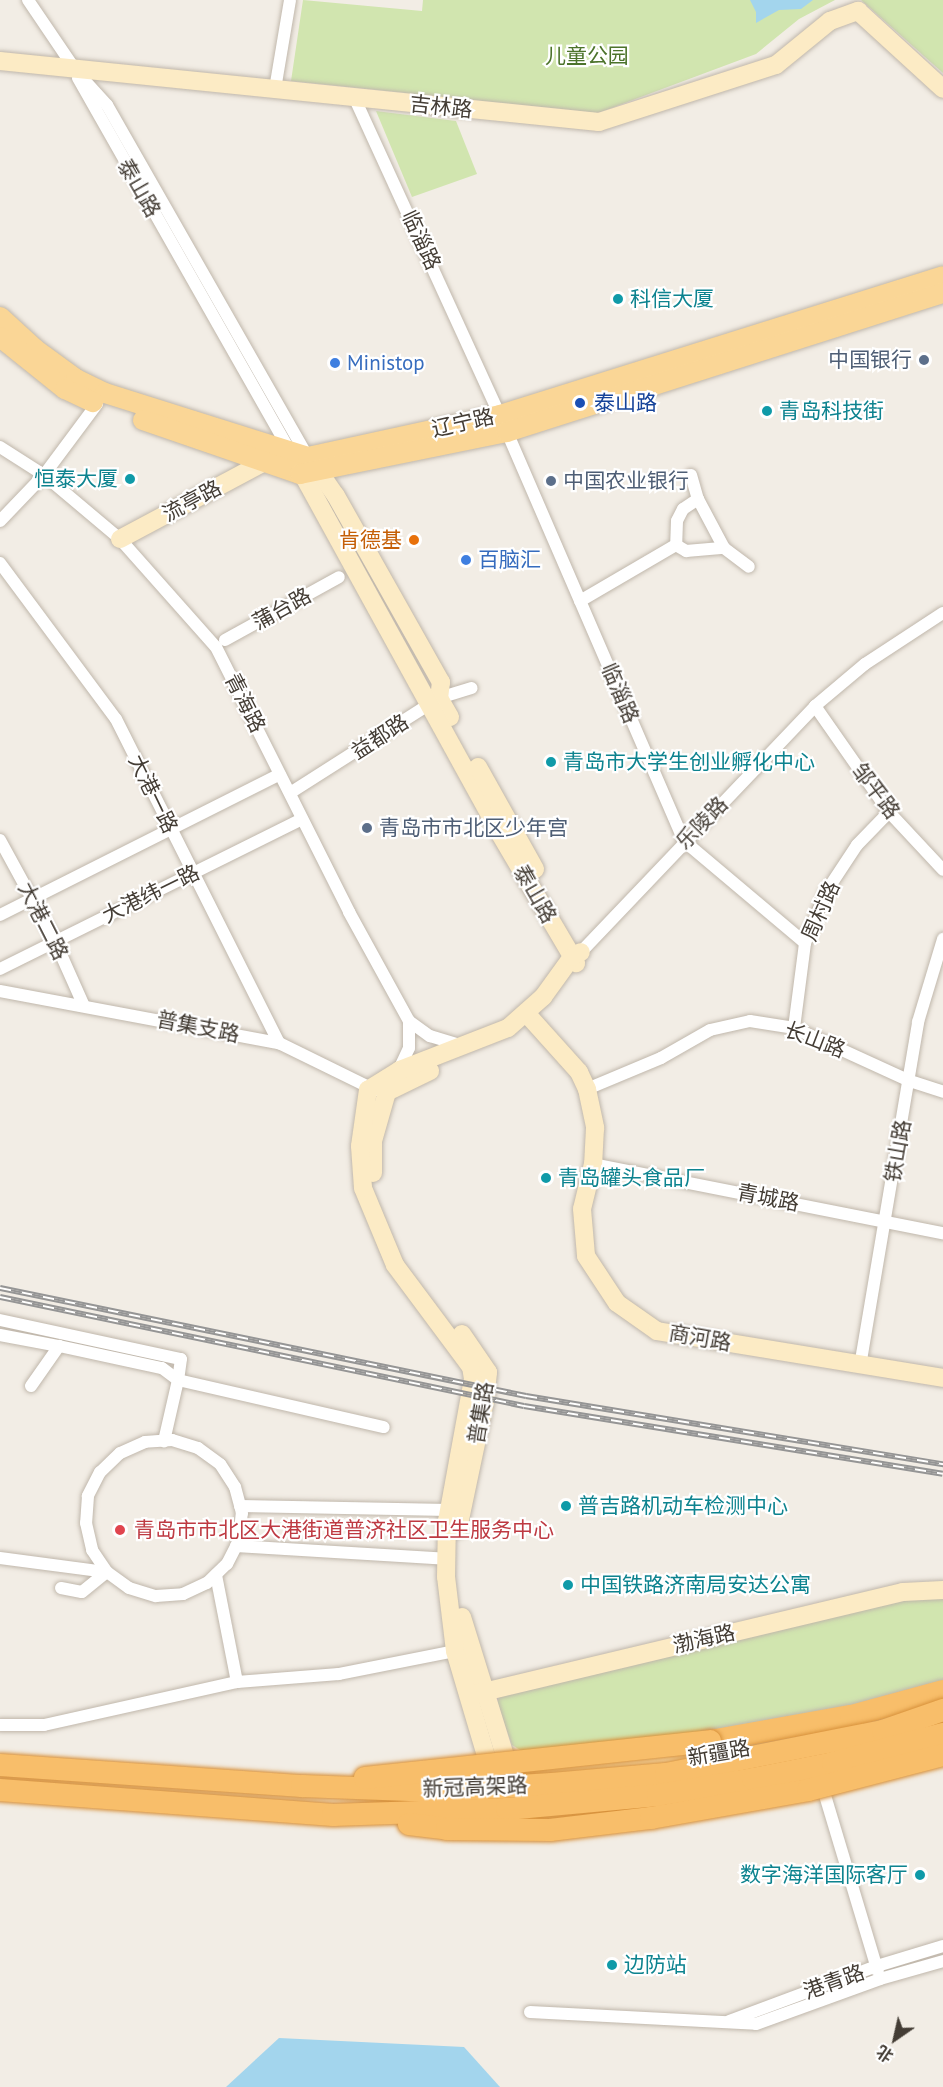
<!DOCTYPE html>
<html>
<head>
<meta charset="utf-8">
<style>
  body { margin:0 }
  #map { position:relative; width:943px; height:2087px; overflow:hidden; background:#f2ede5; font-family:"PT Sans","Noto Sans SC",sans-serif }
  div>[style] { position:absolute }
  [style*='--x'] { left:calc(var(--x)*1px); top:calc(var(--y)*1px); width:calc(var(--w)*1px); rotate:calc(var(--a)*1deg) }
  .green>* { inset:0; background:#d1e5af }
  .water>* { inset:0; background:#a3d5ed }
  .roads { filter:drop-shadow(0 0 2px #c0b7ab) drop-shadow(0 0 2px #c0b7ab) }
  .street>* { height:12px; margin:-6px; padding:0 6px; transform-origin:6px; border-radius:6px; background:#fff }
  .secondary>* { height:18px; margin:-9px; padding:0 9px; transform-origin:9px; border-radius:9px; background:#fcebc5 }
  .primary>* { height:20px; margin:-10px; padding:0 10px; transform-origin:10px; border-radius:10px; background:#fad696 }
  .highway>* { height:22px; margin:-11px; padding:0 11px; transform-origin:11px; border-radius:11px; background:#f8be6a }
  .rail>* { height:6px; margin-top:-3px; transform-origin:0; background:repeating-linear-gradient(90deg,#fff 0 11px,#959595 0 22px); box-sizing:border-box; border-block:2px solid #959595 }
  .bridges { filter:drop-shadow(0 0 2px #d7913b) drop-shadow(0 0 2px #d7913b) }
  .highway-bridge>* { height:22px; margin:-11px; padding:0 11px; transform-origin:11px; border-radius:11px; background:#f8be6a }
  .dots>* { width:16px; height:16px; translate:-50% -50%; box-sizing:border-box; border:3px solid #fff; border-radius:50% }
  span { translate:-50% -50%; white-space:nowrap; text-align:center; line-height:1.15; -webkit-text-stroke:4.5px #fff; paint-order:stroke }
  .park-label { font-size:21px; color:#4c732b }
  .street-label { font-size:21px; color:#443d35 }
  .culture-label { font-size:21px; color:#0d838f }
  .left { translate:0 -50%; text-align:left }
  .right { translate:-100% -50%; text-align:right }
  .service-label { font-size:21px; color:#4e5e75 }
  .shop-label { font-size:21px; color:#366cbe }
  .transit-label { font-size:21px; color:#164399 }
  .food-label { font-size:21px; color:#c56008 }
  .health-label { font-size:21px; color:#be3a42 }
  .north { position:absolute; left:865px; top:2009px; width:60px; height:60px; -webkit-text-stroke:4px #fff; paint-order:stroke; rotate:214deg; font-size:16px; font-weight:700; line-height:24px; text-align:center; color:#443d35 }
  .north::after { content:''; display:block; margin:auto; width:21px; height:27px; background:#443d35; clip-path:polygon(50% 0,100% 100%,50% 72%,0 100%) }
</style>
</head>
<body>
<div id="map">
  <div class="green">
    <i style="clip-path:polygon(303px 0,422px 11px,423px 0,835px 0,799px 19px,756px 54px,598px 113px,291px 81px)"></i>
    <i style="clip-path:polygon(861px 0,943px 0,943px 73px)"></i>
    <i style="clip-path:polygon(376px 111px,456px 121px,477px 174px,412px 197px)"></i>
    <i style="clip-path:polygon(943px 1598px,943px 1683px,791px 1721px,525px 1753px,512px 1745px,497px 1703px,501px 1693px,886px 1600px)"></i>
  </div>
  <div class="water">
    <i style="clip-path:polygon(750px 0,813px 0,801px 9px,779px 10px,756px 23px,756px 12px)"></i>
    <i style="clip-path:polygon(279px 2038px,464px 2047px,500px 2087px,226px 2087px)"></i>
  </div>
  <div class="roads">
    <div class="street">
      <i style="--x:28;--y:0;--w:86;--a:55.9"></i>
      <i style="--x:76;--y:71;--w:46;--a:47.6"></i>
      <i style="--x:107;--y:105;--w:405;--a:60.3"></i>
      <i style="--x:78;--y:78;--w:429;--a:60.4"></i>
      <i style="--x:275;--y:89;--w:90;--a:-80.4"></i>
      <i style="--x:355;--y:99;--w:348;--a:65.4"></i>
      <i style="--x:507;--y:432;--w:446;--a:66.6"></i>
      <i style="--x:684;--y:841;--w:158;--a:40.1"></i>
      <i style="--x:0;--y:447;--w:52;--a:32.5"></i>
      <i style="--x:44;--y:475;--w:99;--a:40.1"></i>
      <i style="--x:120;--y:539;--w:144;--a:48.4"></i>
      <i style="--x:216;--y:647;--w:297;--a:63.3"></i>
      <i style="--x:349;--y:912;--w:124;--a:61.2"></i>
      <i style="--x:409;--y:1021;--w:27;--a:90"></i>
      <i style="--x:409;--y:1048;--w:29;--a:115"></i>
      <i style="--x:691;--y:475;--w:25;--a:74"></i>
      <i style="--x:698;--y:499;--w:55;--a:62"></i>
      <i style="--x:724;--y:548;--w:31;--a:37"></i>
      <i style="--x:698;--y:499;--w:18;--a:146"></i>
      <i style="--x:683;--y:509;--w:13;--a:117"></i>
      <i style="--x:677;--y:521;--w:24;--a:92"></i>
      <i style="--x:676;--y:545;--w:12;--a:31"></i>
      <i style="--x:686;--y:551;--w:38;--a:-5"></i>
      <i style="--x:0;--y:521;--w:64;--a:-46.3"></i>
      <i style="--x:44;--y:475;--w:89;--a:-53.3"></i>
      <i style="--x:0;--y:563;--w:194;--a:53.4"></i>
      <i style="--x:116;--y:719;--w:363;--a:63.3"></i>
      <i style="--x:580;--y:601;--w:111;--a:-30.3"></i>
      <i style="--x:225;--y:640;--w:130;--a:-28.9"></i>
      <i style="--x:815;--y:706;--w:129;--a:55.1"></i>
      <i style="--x:889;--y:812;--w:79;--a:47"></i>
      <i style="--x:290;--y:793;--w:177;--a:-32.5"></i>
      <i style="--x:439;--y:698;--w:34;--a:-17"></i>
      <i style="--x:0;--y:840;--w:115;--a:61.4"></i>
      <i style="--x:55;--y:941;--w:69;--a:66"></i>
      <i style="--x:0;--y:915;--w:313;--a:-26.7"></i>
      <i style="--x:581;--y:952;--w:340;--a:-46.4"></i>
      <i style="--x:815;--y:706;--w:65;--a:-40"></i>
      <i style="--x:865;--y:664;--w:93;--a:-33.2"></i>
      <i style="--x:0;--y:969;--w:337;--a:-26.4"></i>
      <i style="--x:0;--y:991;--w:284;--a:10.6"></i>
      <i style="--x:279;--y:1043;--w:107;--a:26.1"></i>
      <i style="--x:409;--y:1021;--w:26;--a:36"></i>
      <i style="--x:430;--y:1036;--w:31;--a:17"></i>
      <i style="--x:794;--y:1028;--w:86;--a:-82.6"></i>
      <i style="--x:805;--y:943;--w:55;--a:-67.6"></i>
      <i style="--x:826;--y:892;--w:56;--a:-56.6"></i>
      <i style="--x:857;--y:845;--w:46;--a:-45.9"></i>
      <i style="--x:587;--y:1089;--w:80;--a:-22.7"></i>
      <i style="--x:661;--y:1058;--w:56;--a:-29.7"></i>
      <i style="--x:710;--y:1030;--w:41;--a:-12.7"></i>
      <i style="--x:750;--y:1021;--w:45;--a:9"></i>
      <i style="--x:794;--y:1028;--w:128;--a:24.6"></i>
      <i style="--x:910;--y:1081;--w:35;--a:18"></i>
      <i style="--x:593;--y:1164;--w:357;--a:11.2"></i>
      <i style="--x:0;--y:1320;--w:185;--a:12.2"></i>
      <i style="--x:181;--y:1359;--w:21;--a:98"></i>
      <i style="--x:178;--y:1380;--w:211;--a:12.9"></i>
      <i style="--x:0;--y:1335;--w:60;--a:10.6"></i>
      <i style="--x:860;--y:1366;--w:349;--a:-80.4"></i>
      <i style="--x:918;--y:1022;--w:87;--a:-73.2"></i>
      <i style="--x:31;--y:1386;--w:49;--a:-55"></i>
      <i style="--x:59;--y:1346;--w:105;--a:12.1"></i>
      <i style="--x:162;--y:1368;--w:20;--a:37"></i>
      <i style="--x:178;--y:1380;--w:63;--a:102.9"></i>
      <i style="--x:240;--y:1506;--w:209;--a:1.1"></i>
      <i style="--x:236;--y:1546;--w:210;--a:3.5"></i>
      <i style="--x:0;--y:1558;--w:108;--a:7.5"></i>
      <i style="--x:107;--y:1572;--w:27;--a:36"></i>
      <i style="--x:129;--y:1588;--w:28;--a:17"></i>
      <i style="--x:156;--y:1596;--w:27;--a:-4"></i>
      <i style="--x:183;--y:1594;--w:26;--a:-25"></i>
      <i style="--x:207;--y:1583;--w:28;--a:-44"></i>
      <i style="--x:227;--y:1564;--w:27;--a:-63"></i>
      <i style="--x:239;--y:1540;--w:27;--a:-84"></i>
      <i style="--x:242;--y:1513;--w:27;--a:-105"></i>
      <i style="--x:235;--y:1487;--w:27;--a:-123"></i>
      <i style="--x:220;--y:1464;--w:27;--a:-144"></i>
      <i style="--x:198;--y:1448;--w:27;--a:-163"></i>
      <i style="--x:172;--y:1440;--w:27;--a:176"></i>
      <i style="--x:145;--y:1442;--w:27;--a:156"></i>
      <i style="--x:120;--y:1453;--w:28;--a:136"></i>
      <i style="--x:100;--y:1472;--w:27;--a:117"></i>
      <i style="--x:88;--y:1496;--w:27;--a:94"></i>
      <i style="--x:86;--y:1523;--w:28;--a:77"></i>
      <i style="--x:92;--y:1550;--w:27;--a:56"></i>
      <i style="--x:216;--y:1575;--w:109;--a:78.9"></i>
      <i style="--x:61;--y:1588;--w:21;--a:11"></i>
      <i style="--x:82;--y:1592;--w:32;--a:-39"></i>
      <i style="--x:0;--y:1725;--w:44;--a:0"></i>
      <i style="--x:44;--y:1725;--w:198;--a:-12.6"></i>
      <i style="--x:237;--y:1682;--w:102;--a:-4.5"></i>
      <i style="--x:339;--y:1674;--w:118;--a:-11.2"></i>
      <i style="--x:821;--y:1782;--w:198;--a:73.3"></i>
      <i style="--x:530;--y:2012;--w:226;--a:3"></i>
      <i style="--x:756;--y:2024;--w:132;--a:-19.9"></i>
      <i style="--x:880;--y:1979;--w:66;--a:-15.9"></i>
      <i style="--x:729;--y:2021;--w:158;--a:-20.4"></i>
      <i style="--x:877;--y:1966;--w:69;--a:-16.9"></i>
    </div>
    <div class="secondary">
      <i style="--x:0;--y:61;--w:602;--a:5.81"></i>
      <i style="--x:599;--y:122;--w:186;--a:-17.9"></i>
      <i style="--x:776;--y:65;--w:70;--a:-39.2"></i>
      <i style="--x:830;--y:21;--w:30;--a:-20"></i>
      <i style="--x:858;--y:11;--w:115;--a:42.5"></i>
      <i style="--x:310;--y:459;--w:45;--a:54.9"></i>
      <i style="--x:336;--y:496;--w:214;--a:60.6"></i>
      <i style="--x:441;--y:682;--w:16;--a:97"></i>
      <i style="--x:439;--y:698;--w:22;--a:60"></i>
      <i style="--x:120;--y:539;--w:163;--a:-28.1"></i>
      <i style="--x:264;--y:462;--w:29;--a:-14"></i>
      <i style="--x:292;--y:455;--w:432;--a:61.2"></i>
      <i style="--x:500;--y:834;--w:150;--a:59.5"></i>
      <i style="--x:478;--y:767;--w:117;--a:60.8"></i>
      <i style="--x:526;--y:1013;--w:79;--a:48.1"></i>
      <i style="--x:579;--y:1072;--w:19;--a:65"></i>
      <i style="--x:587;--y:1089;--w:40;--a:78"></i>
      <i style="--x:595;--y:1128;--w:36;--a:93"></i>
      <i style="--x:593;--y:1164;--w:46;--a:103.7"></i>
      <i style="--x:582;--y:1209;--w:47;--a:85.1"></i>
      <i style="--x:586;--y:1256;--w:56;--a:56.6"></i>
      <i style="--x:617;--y:1303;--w:49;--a:35"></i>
      <i style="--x:657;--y:1331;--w:290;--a:9.3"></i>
      <i style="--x:373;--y:1173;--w:32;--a:-90"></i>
      <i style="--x:373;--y:1141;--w:51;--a:-74.1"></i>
      <i style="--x:387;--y:1092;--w:48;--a:-26"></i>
      <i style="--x:458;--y:1529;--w:131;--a:-78.1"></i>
      <i style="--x:485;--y:1401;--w:29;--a:-84"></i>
      <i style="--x:488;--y:1372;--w:46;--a:-124.4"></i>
      <i style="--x:462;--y:1617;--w:162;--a:72.8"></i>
      <i style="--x:510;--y:1772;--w:28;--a:84"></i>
      <i style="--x:471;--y:1695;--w:444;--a:-13.4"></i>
      <i style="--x:903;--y:1592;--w:40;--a:-2.9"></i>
      <i style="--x:502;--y:1773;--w:74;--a:-1.5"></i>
      <i style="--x:576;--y:1771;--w:129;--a:-6.2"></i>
      <i style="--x:492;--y:1776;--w:130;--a:-106.5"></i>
      <i style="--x:455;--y:1651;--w:75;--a:-96.9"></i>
      <i style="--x:446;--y:1577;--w:56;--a:-89"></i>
      <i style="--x:447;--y:1521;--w:144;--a:-79.6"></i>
      <i style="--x:473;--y:1379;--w:12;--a:-99"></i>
      <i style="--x:471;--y:1367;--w:127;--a:-126.7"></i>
      <i style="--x:395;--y:1265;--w:83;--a:-112.6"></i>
      <i style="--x:363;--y:1188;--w:42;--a:-94.1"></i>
      <i style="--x:360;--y:1146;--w:57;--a:-81.9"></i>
      <i style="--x:368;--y:1090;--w:38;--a:-32"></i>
      <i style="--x:400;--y:1070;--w:116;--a:-21.3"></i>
      <i style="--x:508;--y:1028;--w:47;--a:-41.5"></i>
      <i style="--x:543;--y:997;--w:49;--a:-54.1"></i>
      <i style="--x:572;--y:957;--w:10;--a:-29"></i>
    </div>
    <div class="primary">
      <i style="--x:0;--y:317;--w:47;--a:42.4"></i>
      <i style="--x:35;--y:349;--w:51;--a:36.2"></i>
      <i style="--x:76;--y:379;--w:32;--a:26"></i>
      <i style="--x:105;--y:393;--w:213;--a:17.5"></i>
      <i style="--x:308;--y:457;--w:197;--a:-12.3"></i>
      <i style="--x:500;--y:415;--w:464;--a:-17.4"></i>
      <i style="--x:0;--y:337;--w:83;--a:38.7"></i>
      <i style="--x:65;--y:389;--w:31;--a:25"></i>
      <i style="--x:143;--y:420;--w:166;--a:19"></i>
      <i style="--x:300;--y:474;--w:211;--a:-11.5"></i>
      <i style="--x:507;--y:432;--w:458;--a:-17.7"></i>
    </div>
    <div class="highway">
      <i style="--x:710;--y:1741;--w:143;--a:-10.1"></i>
      <i style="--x:851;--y:1716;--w:95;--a:-15.2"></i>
    </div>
  </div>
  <div class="rail">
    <i style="--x:0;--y:1288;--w:537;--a:11.6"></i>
    <i style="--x:526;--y:1396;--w:423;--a:9.3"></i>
    <i style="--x:0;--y:1297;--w:535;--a:11.75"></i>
    <i style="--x:524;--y:1406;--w:424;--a:9.2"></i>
  </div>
  <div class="bridges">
    <div class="highway-bridge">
      <i style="--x:0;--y:1765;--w:303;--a:4"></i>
      <i style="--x:302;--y:1786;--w:134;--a:2.1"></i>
      <i style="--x:436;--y:1791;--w:116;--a:-3.5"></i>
      <i style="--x:552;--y:1784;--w:114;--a:-5"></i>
      <i style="--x:666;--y:1774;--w:221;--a:-11.2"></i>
      <i style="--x:883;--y:1731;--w:64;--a:-19.3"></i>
      <i style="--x:365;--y:1778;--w:347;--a:-6.1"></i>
      <i style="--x:0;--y:1790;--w:334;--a:4.3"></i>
      <i style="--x:333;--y:1815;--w:174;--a:-2"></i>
      <i style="--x:507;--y:1809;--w:152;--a:-5.3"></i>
      <i style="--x:658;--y:1795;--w:96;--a:-9.6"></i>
      <i style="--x:753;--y:1779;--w:82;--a:-11.3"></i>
      <i style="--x:833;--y:1763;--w:114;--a:-14.8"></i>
      <i style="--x:409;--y:1824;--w:38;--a:7"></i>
      <i style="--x:447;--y:1829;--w:103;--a:0.6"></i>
      <i style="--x:550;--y:1830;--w:102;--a:-6.8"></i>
      <i style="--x:651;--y:1818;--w:159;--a:-10.1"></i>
      <i style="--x:808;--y:1790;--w:139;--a:-14.5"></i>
    </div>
  </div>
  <div class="dots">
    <i style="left:618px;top:299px;background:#0f9aa8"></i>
    <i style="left:924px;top:360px;background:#5c6f8a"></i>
    <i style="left:335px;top:363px;background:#3f7fe0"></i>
    <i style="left:580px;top:403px;background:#1a4fb4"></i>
    <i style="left:767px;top:411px;background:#0f9aa8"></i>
    <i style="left:130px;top:479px;background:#0f9aa8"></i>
    <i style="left:551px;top:481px;background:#5c6f8a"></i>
    <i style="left:414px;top:540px;background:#e8710a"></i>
    <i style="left:466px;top:560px;background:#3f7fe0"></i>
    <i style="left:551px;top:762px;background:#0f9aa8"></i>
    <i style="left:367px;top:828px;background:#5c6f8a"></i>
    <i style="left:546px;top:1178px;background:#0f9aa8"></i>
    <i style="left:566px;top:1506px;background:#0f9aa8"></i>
    <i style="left:120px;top:1530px;background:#e0444e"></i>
    <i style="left:568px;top:1585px;background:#0f9aa8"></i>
    <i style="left:920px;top:1875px;background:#0f9aa8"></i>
    <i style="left:612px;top:1965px;background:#0f9aa8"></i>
  </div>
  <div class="park-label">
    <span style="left:587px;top:56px">儿童公园</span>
  </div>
  <div class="street-label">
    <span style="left:441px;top:107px;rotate:6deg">吉林路</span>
    <span style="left:139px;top:188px;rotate:60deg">泰山路</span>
    <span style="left:421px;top:240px;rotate:65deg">临淄路</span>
    <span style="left:463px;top:423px;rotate:-13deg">辽宁路</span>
    <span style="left:192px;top:501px;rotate:-28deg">流亭路</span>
    <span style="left:282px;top:609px;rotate:-29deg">蒲台路</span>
    <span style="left:620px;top:693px;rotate:67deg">临淄路</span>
    <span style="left:245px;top:703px;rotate:63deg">青海路</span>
    <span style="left:380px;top:737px;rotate:-33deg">益都路</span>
    <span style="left:876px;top:791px;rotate:53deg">邹平路</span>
    <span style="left:153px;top:794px;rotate:64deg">大港一路</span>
    <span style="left:702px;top:823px;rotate:-46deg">乐陵路</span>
    <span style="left:151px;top:894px;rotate:-26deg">大港纬一路</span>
    <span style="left:535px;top:894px;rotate:60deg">泰山路</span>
    <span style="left:821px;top:911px;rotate:-66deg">周村路</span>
    <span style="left:43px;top:921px;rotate:63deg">大港二路</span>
    <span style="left:198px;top:1027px;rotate:11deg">普集支路</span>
    <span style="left:815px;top:1040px;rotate:21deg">长山路</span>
    <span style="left:898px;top:1151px;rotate:-80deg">铁山路</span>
    <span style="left:768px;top:1198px;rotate:11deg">青城路</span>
    <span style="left:700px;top:1338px;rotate:10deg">商河路</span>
    <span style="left:481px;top:1413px;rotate:-81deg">普集路</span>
    <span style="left:704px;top:1639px;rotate:-13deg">渤海路</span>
    <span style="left:719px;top:1753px;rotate:-10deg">新疆路</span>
    <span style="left:475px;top:1787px;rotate:-2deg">新冠高架路</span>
    <span style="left:834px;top:1982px;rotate:-20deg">港青路</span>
  </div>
  <div class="culture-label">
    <span class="left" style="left:630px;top:299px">科信大厦</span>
    <span class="left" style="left:779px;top:411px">青岛科技街</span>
    <span class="right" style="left:118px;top:479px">恒泰大厦</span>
    <span class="left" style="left:563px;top:762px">青岛市大学生创业孵化中心</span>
    <span class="left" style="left:558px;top:1178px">青岛罐头食品厂</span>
    <span class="left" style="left:578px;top:1506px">普吉路机动车检测中心</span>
    <span class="left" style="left:580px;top:1585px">中国铁路济南局安达公寓</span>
    <span class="right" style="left:908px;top:1875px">数字海洋国际客厅</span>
    <span class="left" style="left:624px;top:1965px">边防站</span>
  </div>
  <div class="service-label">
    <span class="right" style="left:912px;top:360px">中国银行</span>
    <span class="left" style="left:563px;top:481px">中国农业银行</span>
    <span class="left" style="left:379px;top:828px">青岛市市北区少年宫</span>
  </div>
  <div class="shop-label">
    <span class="left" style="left:347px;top:363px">Ministop</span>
    <span class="left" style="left:478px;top:560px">百脑汇</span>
  </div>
  <div class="transit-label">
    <span class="left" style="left:594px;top:403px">泰山路</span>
  </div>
  <div class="food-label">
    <span class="right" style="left:402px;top:540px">肯德基</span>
  </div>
  <div class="health-label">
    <span class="left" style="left:134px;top:1530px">青岛市市北区大港街道普济社区卫生服务中心</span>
  </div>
  <div class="north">北</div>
</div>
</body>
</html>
